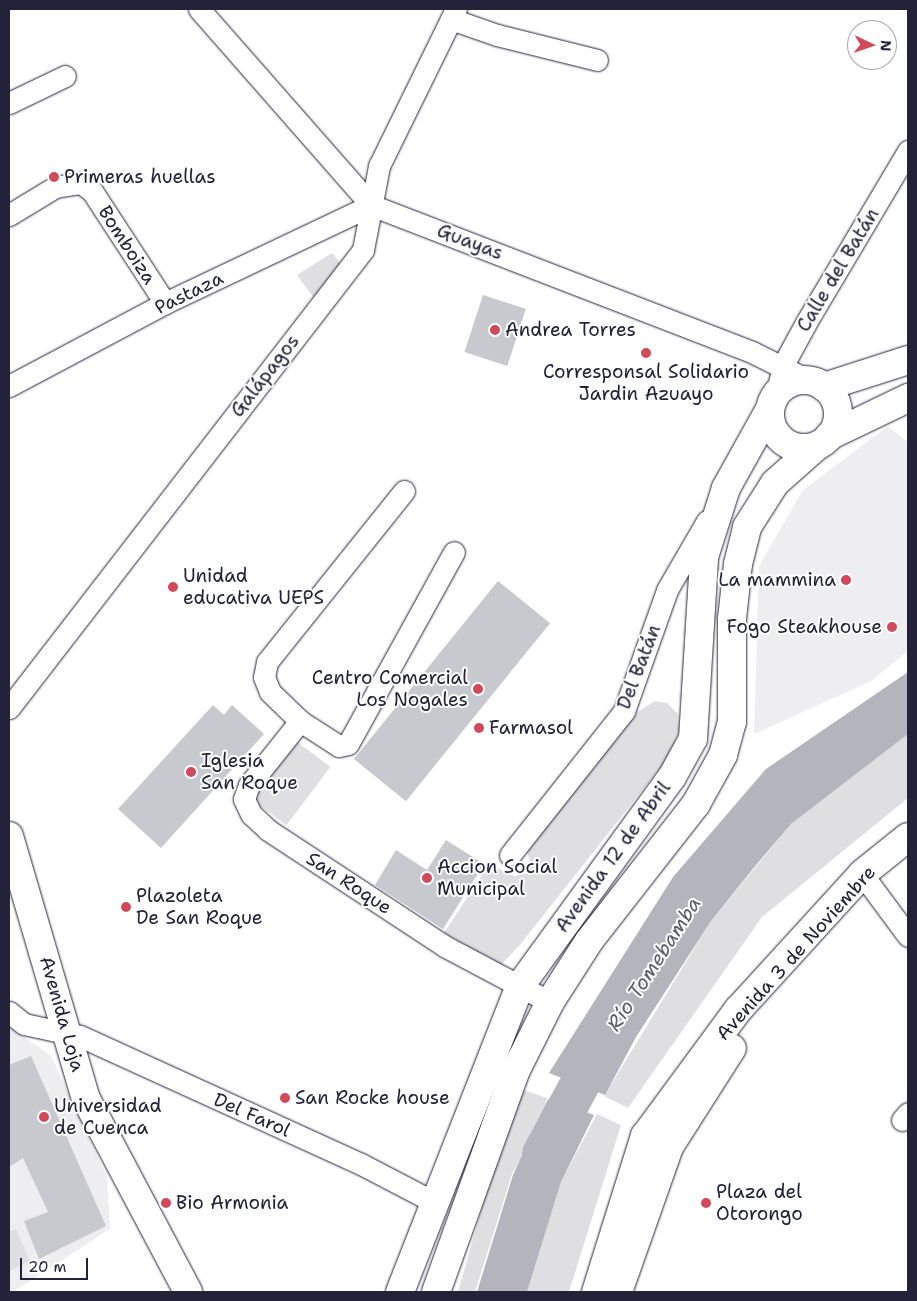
<!DOCTYPE html>
<html>
<head>
<meta charset="utf-8">
<style>
  body { margin:0 }
  #map { position:relative; width:917px; height:1301px; overflow:hidden; background:#fff; font-family:"Shantell Sans",sans-serif }
  div>[style] { position:absolute }
  [style*='--x'] { left:calc(var(--x)*1px); top:calc(var(--y)*1px); width:calc(var(--w)*1px); rotate:calc(var(--a)*1deg) }
  .built>* { inset:0; background:#eeeef1 }
  .green>* { inset:0; background:#dfdfe2; transform-origin:0 0 }
  .water>* { inset:0; background:#b4b4bc }
  .river>* { height:40px; margin:-20px; padding:0 20px; transform-origin:20px; border-radius:20px; background:#b4b4bc }
  .building>* { inset:0; background:#c8c8cf; transform-origin:0 0 }
  .roads { filter:drop-shadow(0 0 1px #22223b) drop-shadow(0 0 1px #22223b) }
  .street>* { height:21px; margin:-10.5px; padding:0 10.5px; transform-origin:10.5px; border-radius:10.5px; background:#fff }
  .secondary>* { height:28px; margin:-14px; padding:0 14px; transform-origin:14px; border-radius:14px; background:#fff }
  .secondary>.ring { margin:-14px; padding:0; box-sizing:content-box; background:none; border:28px solid #fff; border-radius:50% }
  .dots>* { width:14px; height:14px; translate:-50% -50%; box-sizing:border-box; border:2px solid #fff; border-radius:50% }
  span { translate:-50% -50%; white-space:nowrap; text-align:center; line-height:1.15; -webkit-text-stroke:4px #fff; paint-order:stroke }
  .poi-label { font-size:19px; color:#22223b }
  .left { translate:0 -50%; text-align:left }
  .right { translate:-100% -50%; text-align:right }
  .street-label { font-size:19px; color:#22223b }
  .water-label { font-size:20px; color:#5c5c6f; font-style:italic }
  .frame { position:absolute; inset:0; border:10px solid #22223b; pointer-events:none }
  .north { position:absolute; left:847px; top:20px; width:50px; height:50px; box-sizing:border-box; background:#fff; border:1px solid #a7a7b1; border-radius:50%; rotate:93deg; font-size:14px; font-weight:700; line-height:20px; text-align:center; color:#22223b }
  .north::after { content:''; display:block; margin:auto; width:18px; height:22px; background:#d1495b; clip-path:polygon(50% 0,100% 100%,50% 72%,0 100%) }
  .scale { position:absolute; left:20px; top:1258px; width:68px; height:22px; box-sizing:border-box; border:2px solid #22223b; border-top:0; padding-left:6px; font-size:15px; line-height:18px; white-space:nowrap; color:#22223b; -webkit-text-stroke:4px #fff; paint-order:stroke }
</style>
</head>
<body>
<div id="map">
  <div class="built">
    <i style="clip-path:polygon(888px 426px,908px 442px,908px 651px,871px 681px,754px 734px,759px 566px,803px 490px)"></i>
    <i style="clip-path:polygon(9px 1026px,51px 1056px,107px 1177px,110px 1229px,13px 1292px,9px 1292px)"></i>
  </div>
  <div class="green">
    <i style="clip-path:polygon(332px 253px,346px 270px,319px 305px,297px 275px)"></i>
    <i style="clip-path:polygon(655px 701px,667px 703px,678px 714px,679px 730px,671px 754px,519px 946px,501px 965px,444px 933px,489px 864px,514px 876px,526px 874px,531px 863px,525px 847px,639px 711px)"></i>
    <i style="clip-path:polygon(908px 734px,908px 798px,762px 917px,628px 1108px,604px 1096px,711px 921px,791px 824px)"></i>
    <i style="left:296px;top:741px;width:43px;height:73px;rotate:37deg"></i>
    <i style="clip-path:polygon(521px 1089px,547px 1098px,537px 1131px,512px 1174px,475px 1292px,458px 1292px,498px 1151px)"></i>
    <i style="clip-path:polygon(597px 1114px,621px 1125px,569px 1292px,527px 1292px,561px 1182px)"></i>
    <i style="clip-path:polygon(16px 1229px,30px 1261px,9px 1271px,9px 1232px)"></i>
  </div>
  <div class="water">
    <i style="clip-path:polygon(908px 672px,908px 734px,791px 824px,756px 865px,711px 921px,636px 1037px,605px 1095px,549px 1073px,673px 877px,766px 769px)"></i>
    <i style="clip-path:polygon(548px 1099px,594px 1115px,561px 1182px,527px 1292px,477px 1292px,513px 1175px)"></i>
  </div>
  <div class="river">
    <i style="--x:542;--y:1154;--w:134;--a:-61.5"></i>
  </div>
  <div class="building">
    <i style="left:483px;top:295px;width:45px;height:60px;rotate:18deg"></i>
    <i style="left:498px;top:581px;width:67px;height:229px;rotate:39deg"></i>
    <i style="clip-path:polygon(213px 705px,224px 715px,232px 705px,264px 734px,161px 848px,118px 809px)"></i>
    <i style="clip-path:polygon(446px 840px,484px 864px,443px 929px,375px 885px,396px 850px,427px 870px)"></i>
    <i style="clip-path:polygon(31px 1056px,106px 1226px,39px 1259px,24px 1221px,48px 1212px,23px 1158px,9px 1167px,9px 1065px)"></i>
  </div>
  <div class="roads">
    <div class="street">
      <i style="--x:199;--y:9;--w:261;--a:48.7"></i>
      <i style="--x:371;--y:205;--w:408;--a:21.1"></i>
      <i style="--x:752;--y:352;--w:65;--a:26.6"></i>
      <i style="--x:451;--y:19;--w:49;--a:19.2"></i>
      <i style="--x:497;--y:35;--w:103;--a:14"></i>
      <i style="--x:9;--y:103;--w:62;--a:-25.7"></i>
      <i style="--x:9;--y:215;--w:54;--a:-31.3"></i>
      <i style="--x:55;--y:187;--w:26;--a:-9"></i>
      <i style="--x:81;--y:183;--w:14;--a:36"></i>
      <i style="--x:92;--y:191;--w:134;--a:56.9"></i>
      <i style="--x:9;--y:386;--w:177;--a:-28"></i>
      <i style="--x:165;--y:303;--w:228;--a:-25.4"></i>
      <i style="--x:777;--y:393;--w:29;--a:-78"></i>
      <i style="--x:783;--y:365;--w:50;--a:-61.4"></i>
      <i style="--x:807;--y:321;--w:198;--a:-59.3"></i>
      <i style="--x:404;--y:491;--w:219;--a:128.7"></i>
      <i style="--x:267;--y:662;--w:15;--a:101"></i>
      <i style="--x:264;--y:677;--w:16;--a:68"></i>
      <i style="--x:270;--y:692;--w:42;--a:44"></i>
      <i style="--x:300;--y:721;--w:46;--a:32.7"></i>
      <i style="--x:339;--y:746;--w:9;--a:-13"></i>
      <i style="--x:348;--y:744;--w:219;--a:-61.1"></i>
      <i style="--x:9;--y:708;--w:579;--a:-52.3"></i>
      <i style="--x:363;--y:250;--w:86;--a:-79.2"></i>
      <i style="--x:379;--y:166;--w:175;--a:-63.9"></i>
      <i style="--x:300;--y:721;--w:82;--a:128.6"></i>
      <i style="--x:249;--y:785;--w:15;--a:110"></i>
      <i style="--x:244;--y:799;--w:17;--a:65"></i>
      <i style="--x:251;--y:814;--w:23;--a:43"></i>
      <i style="--x:268;--y:830;--w:213;--a:33.3"></i>
      <i style="--x:446;--y:947;--w:118;--a:27.9"></i>
      <i style="--x:510;--y:855;--w:184;--a:-51.6"></i>
      <i style="--x:624;--y:711;--w:128;--a:-70.4"></i>
      <i style="--x:667;--y:590;--w:80;--a:-59.9"></i>
      <i style="--x:862;--y:874;--w:77;--a:53.4"></i>
      <i style="--x:9;--y:1012;--w:19;--a:39"></i>
      <i style="--x:24;--y:1024;--w:57;--a:12.1"></i>
      <i style="--x:80;--y:1036;--w:309;--a:24.5"></i>
      <i style="--x:361;--y:1164;--w:80;--a:27.5"></i>
      <i style="--x:902;--y:1120;--w:9;--a:-49"></i>
    </div>
    <div class="secondary">
      <i class="ring" style="left:770px;top:380px;width:40px;height:40px"></i>
      <i style="--x:824;--y:387;--w:88;--a:-17.8"></i>
      <i style="--x:829;--y:436;--w:88;--a:-25.7"></i>
      <i style="--x:9;--y:836;--w:274;--a:73.7"></i>
      <i style="--x:86;--y:1099;--w:218;--a:62.1"></i>
      <i style="--x:400;--y:1292;--w:329;--a:-68.6"></i>
      <i style="--x:520;--y:986;--w:258;--a:-54"></i>
      <i style="--x:672;--y:777;--w:43;--a:-61.1"></i>
      <i style="--x:693;--y:739;--w:182;--a:-86.5"></i>
      <i style="--x:704;--y:557;--w:72;--a:-72.3"></i>
      <i style="--x:726;--y:488;--w:90;--a:-60.9"></i>
      <i style="--x:436;--y:1292;--w:234;--a:-70.2"></i>
      <i style="--x:515;--y:1072;--w:78;--a:-63.4"></i>
      <i style="--x:550;--y:1002;--w:72;--a:-57.4"></i>
      <i style="--x:589;--y:941;--w:174;--a:-52"></i>
      <i style="--x:696;--y:804;--w:56;--a:-61.1"></i>
      <i style="--x:723;--y:755;--w:34;--a:-75"></i>
      <i style="--x:732;--y:722;--w:103;--a:-90"></i>
      <i style="--x:732;--y:619;--w:55;--a:-83.8"></i>
      <i style="--x:738;--y:564;--w:38;--a:-76"></i>
      <i style="--x:747;--y:527;--w:52;--a:-57.5"></i>
      <i style="--x:775;--y:483;--w:57;--a:-41.5"></i>
      <i style="--x:596;--y:1292;--w:164;--a:-72.6"></i>
      <i style="--x:645;--y:1136;--w:157;--a:-53.6"></i>
      <i style="--x:738;--y:1010;--w:184;--a:-47.6"></i>
      <i style="--x:862;--y:874;--w:59;--a:-38.8"></i>
      <i style="--x:618;--y:1292;--w:154;--a:-70.6"></i>
      <i style="--x:669;--y:1147;--w:117;--a:-57.5"></i>
    </div>
  </div>
  <div class="dots">
    <i style="left:54px;top:177px;background:#d1495b"></i>
    <i style="left:495px;top:330px;background:#d1495b"></i>
    <i style="left:646px;top:353px;background:#d1495b"></i>
    <i style="left:846px;top:580px;background:#d1495b"></i>
    <i style="left:173px;top:587px;background:#d1495b"></i>
    <i style="left:892px;top:627px;background:#d1495b"></i>
    <i style="left:478px;top:689px;background:#d1495b"></i>
    <i style="left:479px;top:728px;background:#d1495b"></i>
    <i style="left:191px;top:772px;background:#d1495b"></i>
    <i style="left:427px;top:878px;background:#d1495b"></i>
    <i style="left:126px;top:907px;background:#d1495b"></i>
    <i style="left:285px;top:1098px;background:#d1495b"></i>
    <i style="left:44px;top:1117px;background:#d1495b"></i>
    <i style="left:166px;top:1203px;background:#d1495b"></i>
    <i style="left:706px;top:1203px;background:#d1495b"></i>
  </div>
  <div class="poi-label">
    <span class="left" style="left:64px;top:177px">Primeras huellas</span>
    <span class="left" style="left:505px;top:330px">Andrea Torres</span>
    <span style="left:646px;top:383px">Corresponsal Solidario<br>Jardin Azuayo</span>
    <span class="left" style="left:183px;top:587px">Unidad<br>educativa UEPS</span>
    <span class="right" style="left:836px;top:580px">La mammina</span>
    <span class="right" style="left:882px;top:627px">Fogo Steakhouse</span>
    <span class="right" style="left:468px;top:689px">Centro Comercial<br>Los Nogales</span>
    <span class="left" style="left:489px;top:728px">Farmasol</span>
    <span class="left" style="left:201px;top:772px">Iglesia<br>San Roque</span>
    <span class="left" style="left:437px;top:878px">Accion Social<br>Municipal</span>
    <span class="left" style="left:136px;top:907px">Plazoleta<br>De San Roque</span>
    <span class="left" style="left:295px;top:1098px">San Rocke house</span>
    <span class="left" style="left:54px;top:1117px">Universidad<br>de Cuenca</span>
    <span class="left" style="left:716px;top:1203px">Plaza del<br>Otorongo</span>
    <span class="left" style="left:176px;top:1203px">Bio Armonia</span>
  </div>
  <div class="street-label">
    <span style="left:470px;top:242px;rotate:21deg">Guayas</span>
    <span style="left:127px;top:245px;rotate:57deg">Bomboiza</span>
    <span style="left:838px;top:270px;rotate:-59deg">Calle del Batán</span>
    <span style="left:189px;top:293px;rotate:-26deg">Pastaza</span>
    <span style="left:265px;top:376px;rotate:-52deg">Galápagos</span>
    <span style="left:639px;top:667px;rotate:-69deg">Del Batán</span>
    <span style="left:613px;top:857px;rotate:-54deg">Avenida 12 de Abril</span>
    <span style="left:349px;top:883px;rotate:33deg">San Roque</span>
    <span style="left:796px;top:953px;rotate:-48deg">Avenida 3 de Noviembre</span>
    <span style="left:62px;top:1014px;rotate:74deg">Avenida Loja</span>
    <span style="left:252px;top:1115px;rotate:24deg">Del Farol</span>
  </div>
  <div class="water-label">
    <span style="left:654px;top:964px;rotate:-57deg">Río Tomebamba</span>
  </div>
  <div class="frame"></div>
  <div class="north">N</div>
  <div class="scale">20 m</div>
</div>
</body>
</html>
